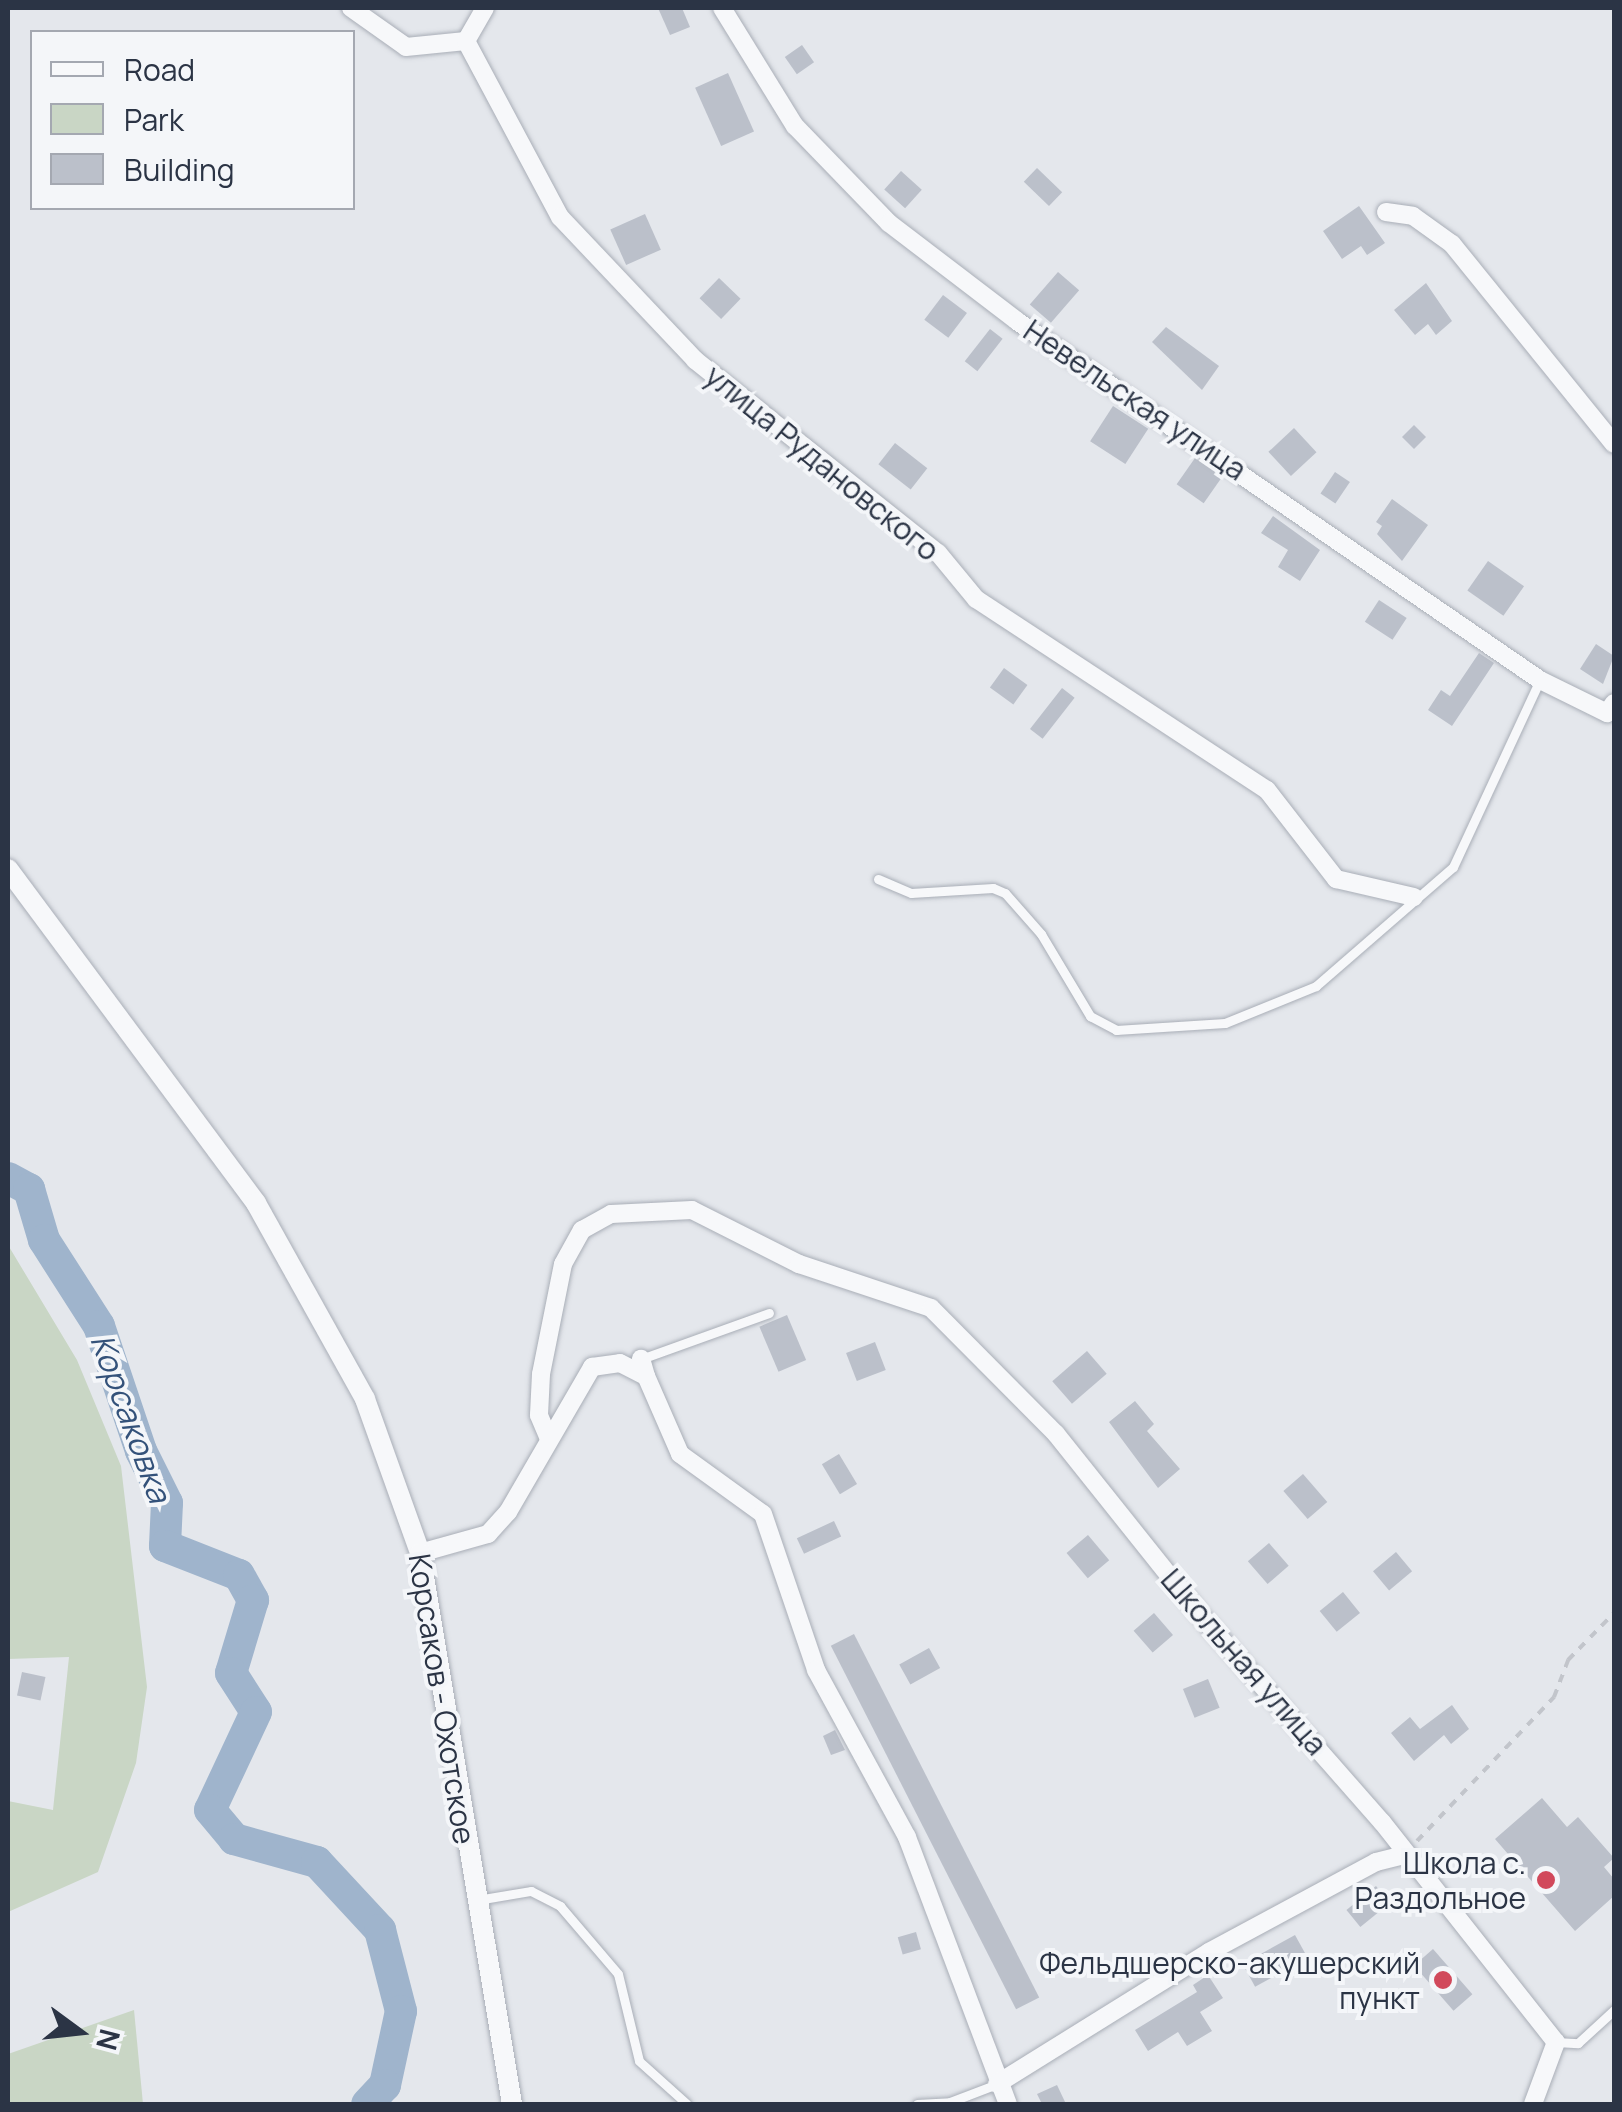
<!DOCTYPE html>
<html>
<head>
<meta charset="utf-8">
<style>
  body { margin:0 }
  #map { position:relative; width:1622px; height:2112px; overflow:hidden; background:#e4e7ec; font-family:Manrope,sans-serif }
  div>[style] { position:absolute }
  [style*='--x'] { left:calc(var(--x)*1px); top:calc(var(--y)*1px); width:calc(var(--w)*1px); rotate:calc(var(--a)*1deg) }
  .green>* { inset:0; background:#c9d6c5 }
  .river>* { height:32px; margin:-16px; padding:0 16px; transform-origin:16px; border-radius:16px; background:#9fb4cc }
  .building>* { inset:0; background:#bbc0ca; transform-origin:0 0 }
  .path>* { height:4px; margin-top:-2px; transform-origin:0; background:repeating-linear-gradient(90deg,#c2c5cb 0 8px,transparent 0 16px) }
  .roads { filter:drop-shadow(0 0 2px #a9aeb7) drop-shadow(0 0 2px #a9aeb7) }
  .service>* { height:9px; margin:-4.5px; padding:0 4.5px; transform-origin:4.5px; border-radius:4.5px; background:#f7f8fa }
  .minor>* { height:18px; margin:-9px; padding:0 9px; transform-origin:9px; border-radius:9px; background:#f7f8fa }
  .tertiary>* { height:20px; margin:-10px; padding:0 10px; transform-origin:10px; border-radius:10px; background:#f7f8fa }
  .dots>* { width:28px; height:28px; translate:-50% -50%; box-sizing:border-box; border:5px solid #f4f6f9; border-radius:50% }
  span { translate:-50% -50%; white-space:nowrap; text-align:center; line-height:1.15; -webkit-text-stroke:8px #f4f6f9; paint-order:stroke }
  .street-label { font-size:30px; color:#2b3445 }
  .poi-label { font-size:30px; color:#2b3445 }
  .right { translate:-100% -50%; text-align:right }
  .water-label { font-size:32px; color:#34527a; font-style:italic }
  .frame { position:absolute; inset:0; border:10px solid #2b3445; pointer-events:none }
  .legend { position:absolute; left:30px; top:30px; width:325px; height:180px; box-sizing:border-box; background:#f4f6f9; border:2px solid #a4a8b1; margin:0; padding:12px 18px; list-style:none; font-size:30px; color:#2b3445 }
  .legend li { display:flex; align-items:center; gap:20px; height:50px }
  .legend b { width:50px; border:2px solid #a4a8b1 }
  .north { position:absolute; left:30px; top:1982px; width:100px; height:100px; -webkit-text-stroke:8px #f4f6f9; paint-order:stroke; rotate:105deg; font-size:28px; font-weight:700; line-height:40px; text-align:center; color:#2b3445 }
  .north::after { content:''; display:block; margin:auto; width:35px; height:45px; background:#2b3445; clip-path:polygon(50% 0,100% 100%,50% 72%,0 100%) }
</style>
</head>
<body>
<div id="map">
  <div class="green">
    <i style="clip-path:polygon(8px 1245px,77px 1360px,121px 1466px,147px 1687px,136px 1763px,98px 1872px,8px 1912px,8px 1801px,53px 1810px,69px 1657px,8px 1659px)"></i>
    <i style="clip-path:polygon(134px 2010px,143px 2104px,8px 2104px,8px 2054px)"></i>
  </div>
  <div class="river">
    <i style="--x:8;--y:1178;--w:24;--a:28"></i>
    <i style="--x:29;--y:1189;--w:53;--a:73.6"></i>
    <i style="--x:44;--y:1240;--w:102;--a:57.4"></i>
    <i style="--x:99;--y:1326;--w:132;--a:71.4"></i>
    <i style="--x:141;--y:1451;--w:58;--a:63.4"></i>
    <i style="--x:167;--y:1503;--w:43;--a:92.7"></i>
    <i style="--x:165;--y:1546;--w:79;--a:21.4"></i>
    <i style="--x:239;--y:1575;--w:29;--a:61"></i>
    <i style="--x:253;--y:1600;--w:76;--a:106.8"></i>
    <i style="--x:231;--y:1673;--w:46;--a:57.3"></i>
    <i style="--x:256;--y:1712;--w:108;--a:115.1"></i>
    <i style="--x:210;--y:1810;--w:38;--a:50"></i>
    <i style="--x:234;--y:1839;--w:86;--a:15.5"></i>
    <i style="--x:317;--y:1862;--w:93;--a:47.2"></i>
    <i style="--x:380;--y:1930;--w:84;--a:75.5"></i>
    <i style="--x:401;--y:2011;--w:76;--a:102.2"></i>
    <i style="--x:385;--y:2085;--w:26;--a:133"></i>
  </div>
  <div class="building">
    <i style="clip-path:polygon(658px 8px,682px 8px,690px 27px,670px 35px)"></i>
    <i style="left:802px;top:45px;width:21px;height:21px;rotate:55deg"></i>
    <i style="left:728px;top:73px;width:64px;height:36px;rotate:66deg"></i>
    <i style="left:1037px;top:168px;width:35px;height:19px;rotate:44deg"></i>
    <i style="left:901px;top:171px;width:28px;height:25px;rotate:42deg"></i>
    <i style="clip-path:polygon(1359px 206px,1385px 243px,1367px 255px,1361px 246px,1342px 259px,1323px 231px)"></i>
    <i style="left:645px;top:214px;width:39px;height:38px;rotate:66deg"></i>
    <i style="left:1058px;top:272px;width:28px;height:43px;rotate:41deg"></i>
    <i style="left:719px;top:278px;width:30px;height:28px;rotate:44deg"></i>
    <i style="clip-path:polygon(1426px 283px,1452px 321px,1436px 335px,1428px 324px,1415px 335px,1394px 310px)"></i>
    <i style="left:943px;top:295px;width:30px;height:31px;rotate:37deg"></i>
    <i style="clip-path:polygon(1166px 327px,1219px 366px,1202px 390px,1152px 342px)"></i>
    <i style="left:990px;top:329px;width:16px;height:41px;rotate:38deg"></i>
    <i style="left:1113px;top:406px;width:42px;height:42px;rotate:33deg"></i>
    <i style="left:1414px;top:425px;width:17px;height:17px;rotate:45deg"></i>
    <i style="left:1294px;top:428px;width:33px;height:35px;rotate:47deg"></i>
    <i style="left:895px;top:443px;width:41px;height:27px;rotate:38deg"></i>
    <i style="left:1195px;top:458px;width:33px;height:32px;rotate:35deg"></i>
    <i style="left:1335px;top:472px;width:18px;height:26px;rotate:34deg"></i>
    <i style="clip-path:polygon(1392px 499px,1428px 525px,1402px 561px,1377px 534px,1382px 526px,1376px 522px)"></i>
    <i style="clip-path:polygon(1273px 516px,1320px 550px,1300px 581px,1278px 567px,1288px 550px,1261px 533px)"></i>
    <i style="left:1488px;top:561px;width:44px;height:36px;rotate:35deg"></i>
    <i style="left:1379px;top:600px;width:33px;height:26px;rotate:33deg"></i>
    <i style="clip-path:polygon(1596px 644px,1614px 656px,1603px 684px,1580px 669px)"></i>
    <i style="clip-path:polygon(1479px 653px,1494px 663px,1452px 726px,1428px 710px,1441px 690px,1450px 696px)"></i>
    <i style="left:1004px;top:668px;width:29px;height:24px;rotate:36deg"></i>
    <i style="left:1062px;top:688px;width:16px;height:52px;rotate:38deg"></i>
    <i style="left:787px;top:1315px;width:49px;height:30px;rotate:67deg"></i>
    <i style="left:875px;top:1342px;width:30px;height:31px;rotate:69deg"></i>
    <i style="left:1087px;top:1351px;width:30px;height:46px;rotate:49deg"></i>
    <i style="clip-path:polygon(1135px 1401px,1154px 1424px,1147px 1431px,1180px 1469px,1158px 1488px,1109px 1422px)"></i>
    <i style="left:839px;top:1454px;width:35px;height:20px;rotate:59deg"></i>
    <i style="left:1303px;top:1474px;width:37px;height:26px;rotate:49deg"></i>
    <i style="left:834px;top:1521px;width:17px;height:41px;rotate:65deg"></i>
    <i style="left:1088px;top:1535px;width:33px;height:28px;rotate:50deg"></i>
    <i style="left:1269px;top:1543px;width:30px;height:28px;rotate:49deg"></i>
    <i style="left:1396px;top:1552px;width:25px;height:30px;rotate:50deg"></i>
    <i style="left:1343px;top:1592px;width:27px;height:30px;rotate:51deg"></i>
    <i style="left:1154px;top:1613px;width:29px;height:27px;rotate:49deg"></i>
    <i style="left:854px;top:1634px;width:408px;height:26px;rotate:63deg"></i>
    <i style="left:929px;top:1648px;width:23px;height:34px;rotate:61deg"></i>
    <i style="left:22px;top:1672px;width:24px;height:24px;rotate:12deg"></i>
    <i style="left:1208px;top:1679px;width:31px;height:27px;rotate:68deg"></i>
    <i style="clip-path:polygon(1452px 1705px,1469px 1729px,1451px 1744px,1444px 1735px,1414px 1761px,1391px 1733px,1410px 1717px,1420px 1729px)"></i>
    <i style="clip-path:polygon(835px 1730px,845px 1750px,831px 1755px,823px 1736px)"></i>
    <i style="clip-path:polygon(1542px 1798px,1567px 1827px,1578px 1817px,1614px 1858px,1604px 1867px,1614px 1879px,1614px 1896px,1575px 1931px,1495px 1839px)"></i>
    <i style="left:1376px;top:1886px;width:22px;height:38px;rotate:51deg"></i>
    <i style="left:916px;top:1932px;width:18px;height:19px;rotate:74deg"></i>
    <i style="left:1295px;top:1935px;width:26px;height:60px;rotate:61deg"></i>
    <i style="left:1433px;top:1949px;width:60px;height:25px;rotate:49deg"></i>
    <i style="clip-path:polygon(1208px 1975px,1223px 1998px,1200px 2012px,1212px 2031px,1187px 2046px,1178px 2032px,1148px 2051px,1135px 2030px,1197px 1992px,1193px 1985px)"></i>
    <i style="clip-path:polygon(1057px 2085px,1066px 2104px,1042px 2104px,1037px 2094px)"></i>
  </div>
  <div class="path">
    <i style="--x:1417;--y:1841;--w:199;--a:-46.4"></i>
    <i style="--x:1554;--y:1697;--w:40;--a:-69"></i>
    <i style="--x:1568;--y:1660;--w:66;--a:-45.6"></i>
  </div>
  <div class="roads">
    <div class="service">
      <i style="--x:878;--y:879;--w:36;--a:23"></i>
      <i style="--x:911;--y:893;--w:82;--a:-3.5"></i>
      <i style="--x:993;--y:888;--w:13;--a:23"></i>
      <i style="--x:1005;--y:893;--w:55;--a:48.7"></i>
      <i style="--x:1041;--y:934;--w:96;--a:59.1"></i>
      <i style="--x:1090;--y:1016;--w:30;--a:28"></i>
      <i style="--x:1116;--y:1030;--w:109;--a:-3.7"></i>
      <i style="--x:1225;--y:1023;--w:98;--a:-22.1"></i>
      <i style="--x:1316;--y:986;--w:181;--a:-41"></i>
      <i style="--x:1453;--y:867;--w:206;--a:-65.1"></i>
      <i style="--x:641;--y:1359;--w:136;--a:-19.8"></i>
      <i style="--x:477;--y:1900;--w:55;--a:-9.5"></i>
      <i style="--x:531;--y:1891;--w:33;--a:27"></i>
      <i style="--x:560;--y:1906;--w:89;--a:49.5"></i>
      <i style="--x:618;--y:1974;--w:89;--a:76.4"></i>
      <i style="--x:639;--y:2061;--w:64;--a:41.9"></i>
      <i style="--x:1556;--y:2042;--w:22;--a:3"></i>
      <i style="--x:1578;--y:2043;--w:49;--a:-42.5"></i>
      <i style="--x:917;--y:2104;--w:33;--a:-3"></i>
      <i style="--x:950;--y:2102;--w:50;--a:-21"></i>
    </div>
    <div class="minor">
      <i style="--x:351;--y:8;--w:67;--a:35.3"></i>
      <i style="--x:406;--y:47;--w:60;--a:-5.7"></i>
      <i style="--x:722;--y:8;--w:139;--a:58.3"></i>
      <i style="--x:795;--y:126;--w:135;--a:45.9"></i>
      <i style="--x:889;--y:223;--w:161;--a:37.4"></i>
      <i style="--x:1017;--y:321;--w:634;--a:34.47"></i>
      <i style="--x:1540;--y:680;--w:75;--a:26.2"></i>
      <i style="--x:1607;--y:713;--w:12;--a:-55"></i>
      <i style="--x:466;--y:41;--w:200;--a:61.9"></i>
      <i style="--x:560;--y:217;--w:197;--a:46.6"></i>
      <i style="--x:695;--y:360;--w:310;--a:38.5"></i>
      <i style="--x:938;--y:553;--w:60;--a:50.4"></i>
      <i style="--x:976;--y:599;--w:348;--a:33.3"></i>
      <i style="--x:1267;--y:790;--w:113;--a:52.2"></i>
      <i style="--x:1336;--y:879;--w:80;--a:13"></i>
      <i style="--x:466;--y:41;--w:38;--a:-60"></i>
      <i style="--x:1386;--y:212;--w:27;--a:8"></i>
      <i style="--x:1413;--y:216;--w:48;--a:35.7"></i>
      <i style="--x:1452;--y:244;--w:257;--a:51"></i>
      <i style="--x:646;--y:1376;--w:85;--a:66.4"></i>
      <i style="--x:680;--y:1454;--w:102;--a:35.9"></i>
      <i style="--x:763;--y:1514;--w:165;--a:71.2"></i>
      <i style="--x:816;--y:1670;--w:190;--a:61.4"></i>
      <i style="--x:907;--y:1837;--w:285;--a:69.3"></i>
      <i style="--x:549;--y:1439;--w:26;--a:-113"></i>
      <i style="--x:539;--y:1415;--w:41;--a:-87.2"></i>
      <i style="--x:541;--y:1374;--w:112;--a:-78.7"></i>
      <i style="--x:563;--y:1264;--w:39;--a:-61"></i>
      <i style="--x:582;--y:1230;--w:33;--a:-29"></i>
      <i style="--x:611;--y:1214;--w:81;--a:-2.8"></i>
      <i style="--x:692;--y:1210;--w:120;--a:26.8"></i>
      <i style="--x:799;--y:1264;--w:139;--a:18.4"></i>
      <i style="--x:931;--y:1308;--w:177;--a:45.2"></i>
      <i style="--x:1056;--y:1434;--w:242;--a:51.4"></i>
      <i style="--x:1207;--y:1623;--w:265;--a:48.7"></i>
      <i style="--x:1382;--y:1822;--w:280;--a:51.7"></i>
      <i style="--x:1556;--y:2042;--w:66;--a:110.4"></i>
      <i style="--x:420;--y:1553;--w:71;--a:-15.6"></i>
      <i style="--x:488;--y:1534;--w:30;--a:-48"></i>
      <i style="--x:508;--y:1512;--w:168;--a:-59.9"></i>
      <i style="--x:592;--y:1367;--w:28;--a:-8"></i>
      <i style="--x:620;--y:1363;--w:29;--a:27"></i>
      <i style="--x:646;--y:1376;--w:18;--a:-106"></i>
      <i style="--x:997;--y:2084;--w:250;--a:-31.9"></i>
      <i style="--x:1209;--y:1952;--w:190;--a:-28.3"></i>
      <i style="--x:1376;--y:1862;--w:29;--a:-14"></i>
    </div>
    <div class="tertiary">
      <i style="--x:8;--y:869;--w:416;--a:53.4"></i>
      <i style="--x:256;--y:1203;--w:224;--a:60.9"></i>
      <i style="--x:365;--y:1399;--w:164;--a:70.3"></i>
      <i style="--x:420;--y:1553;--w:559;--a:80.52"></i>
    </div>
  </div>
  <div class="dots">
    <i style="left:1546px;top:1880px;background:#d1495b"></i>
    <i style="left:1443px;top:1980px;background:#d1495b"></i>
  </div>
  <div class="street-label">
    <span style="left:1135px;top:400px;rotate:34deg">Невельская улица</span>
    <span style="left:822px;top:463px;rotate:39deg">улица Рудановского</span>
    <span style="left:1244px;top:1662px;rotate:49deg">Школьная улица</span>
    <span style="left:442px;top:1699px;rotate:81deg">Корсаков - Охотское</span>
  </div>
  <div class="poi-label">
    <span class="right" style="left:1526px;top:1880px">Школа с.<br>Раздольное</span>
    <span class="right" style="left:1420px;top:1980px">Фельдшерско-акушерский<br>пункт</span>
  </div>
  <div class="water-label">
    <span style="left:131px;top:1418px;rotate:70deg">Корсаковка</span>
  </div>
  <div class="frame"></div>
  <ul class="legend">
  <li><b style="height:12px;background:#f7f8fa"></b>Road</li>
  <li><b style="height:28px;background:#c9d6c5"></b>Park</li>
  <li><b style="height:28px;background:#bbc0ca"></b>Building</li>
  </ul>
  <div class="north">N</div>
</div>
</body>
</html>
